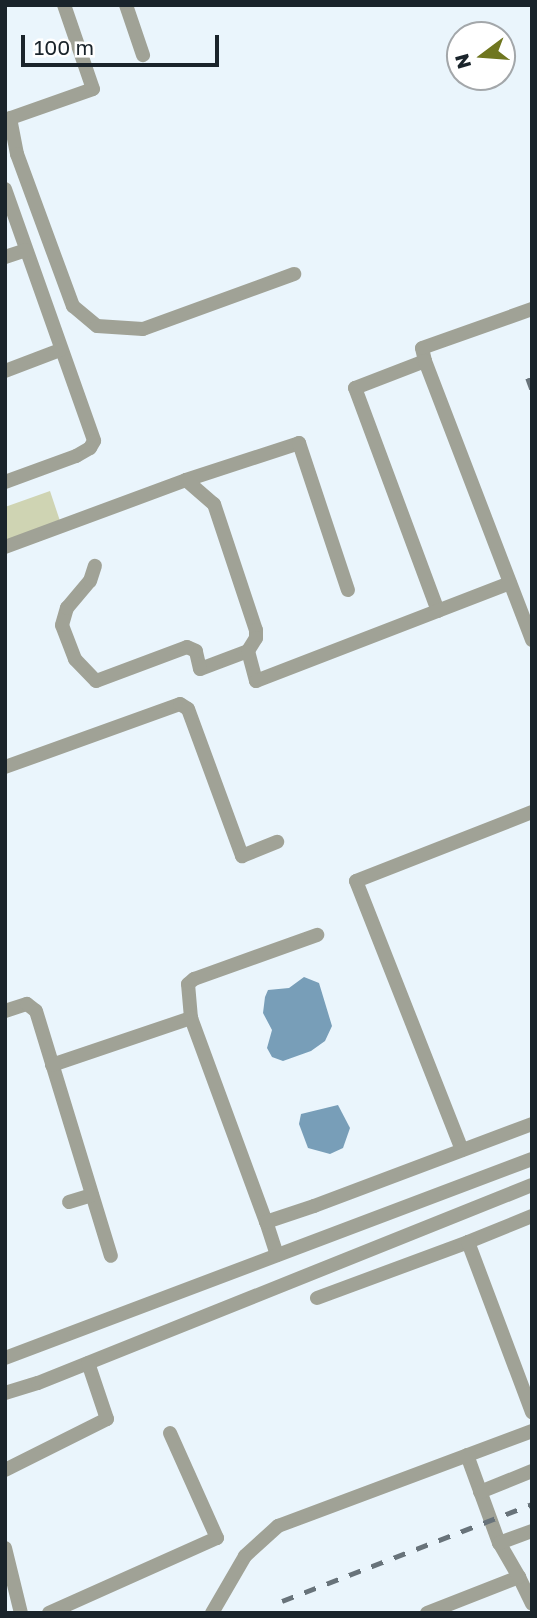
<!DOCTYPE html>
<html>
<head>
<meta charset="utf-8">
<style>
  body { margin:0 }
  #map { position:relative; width:537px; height:1618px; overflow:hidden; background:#eaf5fc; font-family:"Golos Text",sans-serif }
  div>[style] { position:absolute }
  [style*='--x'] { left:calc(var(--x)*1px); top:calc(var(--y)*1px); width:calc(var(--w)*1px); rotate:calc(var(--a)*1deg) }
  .green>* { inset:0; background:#cfd4b3 }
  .water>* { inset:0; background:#789eb8 }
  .minor>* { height:14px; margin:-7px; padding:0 7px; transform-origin:7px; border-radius:7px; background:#a0a296 }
  .rail>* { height:4.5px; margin-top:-2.25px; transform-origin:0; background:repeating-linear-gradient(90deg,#68737a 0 12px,transparent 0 24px) }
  span { translate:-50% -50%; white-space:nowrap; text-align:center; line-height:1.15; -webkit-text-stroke:5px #fff; paint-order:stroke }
  .frame { position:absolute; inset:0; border:7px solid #1a242b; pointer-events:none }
  .north { position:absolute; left:446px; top:21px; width:70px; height:70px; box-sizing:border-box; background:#fff; border:2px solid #a3a7aa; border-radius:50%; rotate:254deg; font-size:19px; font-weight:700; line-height:28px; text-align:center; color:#1a242b }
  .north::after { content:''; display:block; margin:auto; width:24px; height:32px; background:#6f761f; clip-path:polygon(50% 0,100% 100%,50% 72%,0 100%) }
  .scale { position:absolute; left:21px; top:35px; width:198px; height:32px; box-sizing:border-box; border:4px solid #1a242b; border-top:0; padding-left:9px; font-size:21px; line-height:24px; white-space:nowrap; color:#1a242b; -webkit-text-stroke:5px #fff; paint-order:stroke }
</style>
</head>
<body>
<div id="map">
  <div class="green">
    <i style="clip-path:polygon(50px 491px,61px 524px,5px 544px,5px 507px)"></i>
  </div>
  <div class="water">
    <i style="clip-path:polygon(304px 977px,319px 983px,332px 1026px,325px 1041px,311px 1051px,283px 1061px,272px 1057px,267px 1048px,272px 1030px,263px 1013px,265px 997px,268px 990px,289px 988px)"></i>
    <i style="clip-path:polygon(338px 1105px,350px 1128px,343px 1148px,330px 1154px,308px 1148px,299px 1124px,301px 1114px)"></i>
  </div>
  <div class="minor">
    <i style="--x:126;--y:5;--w:53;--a:71.2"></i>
    <i style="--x:10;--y:118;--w:37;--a:79"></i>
    <i style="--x:17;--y:154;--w:162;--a:69.8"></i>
    <i style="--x:73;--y:306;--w:31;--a:40"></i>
    <i style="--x:97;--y:326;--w:46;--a:3.7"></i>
    <i style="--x:143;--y:329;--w:161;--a:-20"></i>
    <i style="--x:5;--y:120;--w:93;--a:-19.4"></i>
    <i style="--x:93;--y:89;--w:89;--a:-109"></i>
    <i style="--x:5;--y:189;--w:267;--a:70.5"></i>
    <i style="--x:94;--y:441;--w:8;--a:120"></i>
    <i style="--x:90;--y:448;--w:16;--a:150"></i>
    <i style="--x:76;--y:456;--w:76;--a:159.9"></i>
    <i style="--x:5;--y:257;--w:22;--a:-18"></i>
    <i style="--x:425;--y:361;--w:13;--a:-103"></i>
    <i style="--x:422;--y:348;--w:117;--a:-19.5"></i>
    <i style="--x:5;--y:371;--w:59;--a:-20.9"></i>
    <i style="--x:186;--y:480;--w:119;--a:-18.1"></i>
    <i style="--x:299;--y:443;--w:155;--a:71.6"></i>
    <i style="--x:5;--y:547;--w:193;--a:-20.3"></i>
    <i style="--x:186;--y:480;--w:37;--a:41"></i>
    <i style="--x:214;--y:504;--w:133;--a:71.6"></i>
    <i style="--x:256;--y:630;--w:8;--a:90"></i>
    <i style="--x:256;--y:638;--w:15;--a:122"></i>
    <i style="--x:248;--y:651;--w:51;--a:159.4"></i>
    <i style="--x:200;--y:669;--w:18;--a:-103"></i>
    <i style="--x:196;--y:651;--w:10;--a:-156"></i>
    <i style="--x:187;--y:647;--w:97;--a:159.5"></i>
    <i style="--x:96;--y:681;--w:30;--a:-134"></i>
    <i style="--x:75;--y:659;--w:36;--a:-111"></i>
    <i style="--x:62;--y:625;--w:18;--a:-74"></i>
    <i style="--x:67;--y:608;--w:35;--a:-50"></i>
    <i style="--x:90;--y:581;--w:16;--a:-72"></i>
    <i style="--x:438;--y:611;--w:238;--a:-110.4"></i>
    <i style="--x:355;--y:388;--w:75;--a:-21.1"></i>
    <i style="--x:425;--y:361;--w:299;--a:69"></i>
    <i style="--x:248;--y:651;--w:31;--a:75"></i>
    <i style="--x:256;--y:681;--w:272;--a:-21.1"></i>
    <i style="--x:5;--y:767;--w:186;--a:-19.8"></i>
    <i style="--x:180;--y:704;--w:9;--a:32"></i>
    <i style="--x:188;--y:709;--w:157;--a:69.8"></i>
    <i style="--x:242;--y:856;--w:38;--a:-22"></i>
    <i style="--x:5;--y:1011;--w:23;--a:-18"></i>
    <i style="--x:27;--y:1004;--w:11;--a:38"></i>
    <i style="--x:36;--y:1011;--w:256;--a:73"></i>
    <i style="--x:191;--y:1018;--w:34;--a:-95"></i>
    <i style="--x:188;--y:984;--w:8;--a:-40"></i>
    <i style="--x:194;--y:979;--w:131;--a:-19.7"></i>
    <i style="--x:52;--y:1065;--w:147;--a:-18.7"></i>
    <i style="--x:191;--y:1018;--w:217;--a:69.8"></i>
    <i style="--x:462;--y:1150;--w:289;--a:-111.5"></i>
    <i style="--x:356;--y:881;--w:189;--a:-21.4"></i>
    <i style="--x:69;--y:1202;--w:24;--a:-17"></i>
    <i style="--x:468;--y:1242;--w:69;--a:-22.1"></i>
    <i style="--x:277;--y:1255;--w:35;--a:-108"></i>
    <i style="--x:266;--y:1222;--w:51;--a:-18.4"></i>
    <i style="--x:314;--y:1206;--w:233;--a:-20.6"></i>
    <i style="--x:317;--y:1298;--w:161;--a:-20.3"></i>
    <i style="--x:468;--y:1242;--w:182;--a:69.4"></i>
    <i style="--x:5;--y:1358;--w:563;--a:-20.69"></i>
    <i style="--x:5;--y:1393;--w:34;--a:-17"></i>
    <i style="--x:38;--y:1383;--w:532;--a:-21.84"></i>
    <i style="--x:467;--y:1455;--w:94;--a:70"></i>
    <i style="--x:5;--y:1470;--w:114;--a:-26.6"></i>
    <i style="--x:107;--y:1419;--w:59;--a:-108.7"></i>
    <i style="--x:480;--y:1492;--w:56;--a:-22"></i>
    <i style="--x:5;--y:1548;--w:67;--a:76.2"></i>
    <i style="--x:519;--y:1577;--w:30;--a:64"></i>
    <i style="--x:49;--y:1613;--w:184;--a:-24.1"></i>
    <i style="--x:217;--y:1538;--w:115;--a:-114.1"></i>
    <i style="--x:212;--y:1613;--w:66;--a:-59.9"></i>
    <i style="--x:245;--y:1556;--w:45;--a:-42.3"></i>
    <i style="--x:278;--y:1526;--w:271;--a:-20.5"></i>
    <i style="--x:427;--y:1613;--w:99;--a:-21.4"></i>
    <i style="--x:519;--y:1577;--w:39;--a:-120"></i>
    <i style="--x:499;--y:1543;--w:35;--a:-20"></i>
  </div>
  <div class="rail">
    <i style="--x:528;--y:378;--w:12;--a:70"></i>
    <i style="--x:282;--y:1601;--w:268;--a:-21.2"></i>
  </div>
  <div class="frame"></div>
  <div class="north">N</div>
  <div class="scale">100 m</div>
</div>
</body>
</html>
